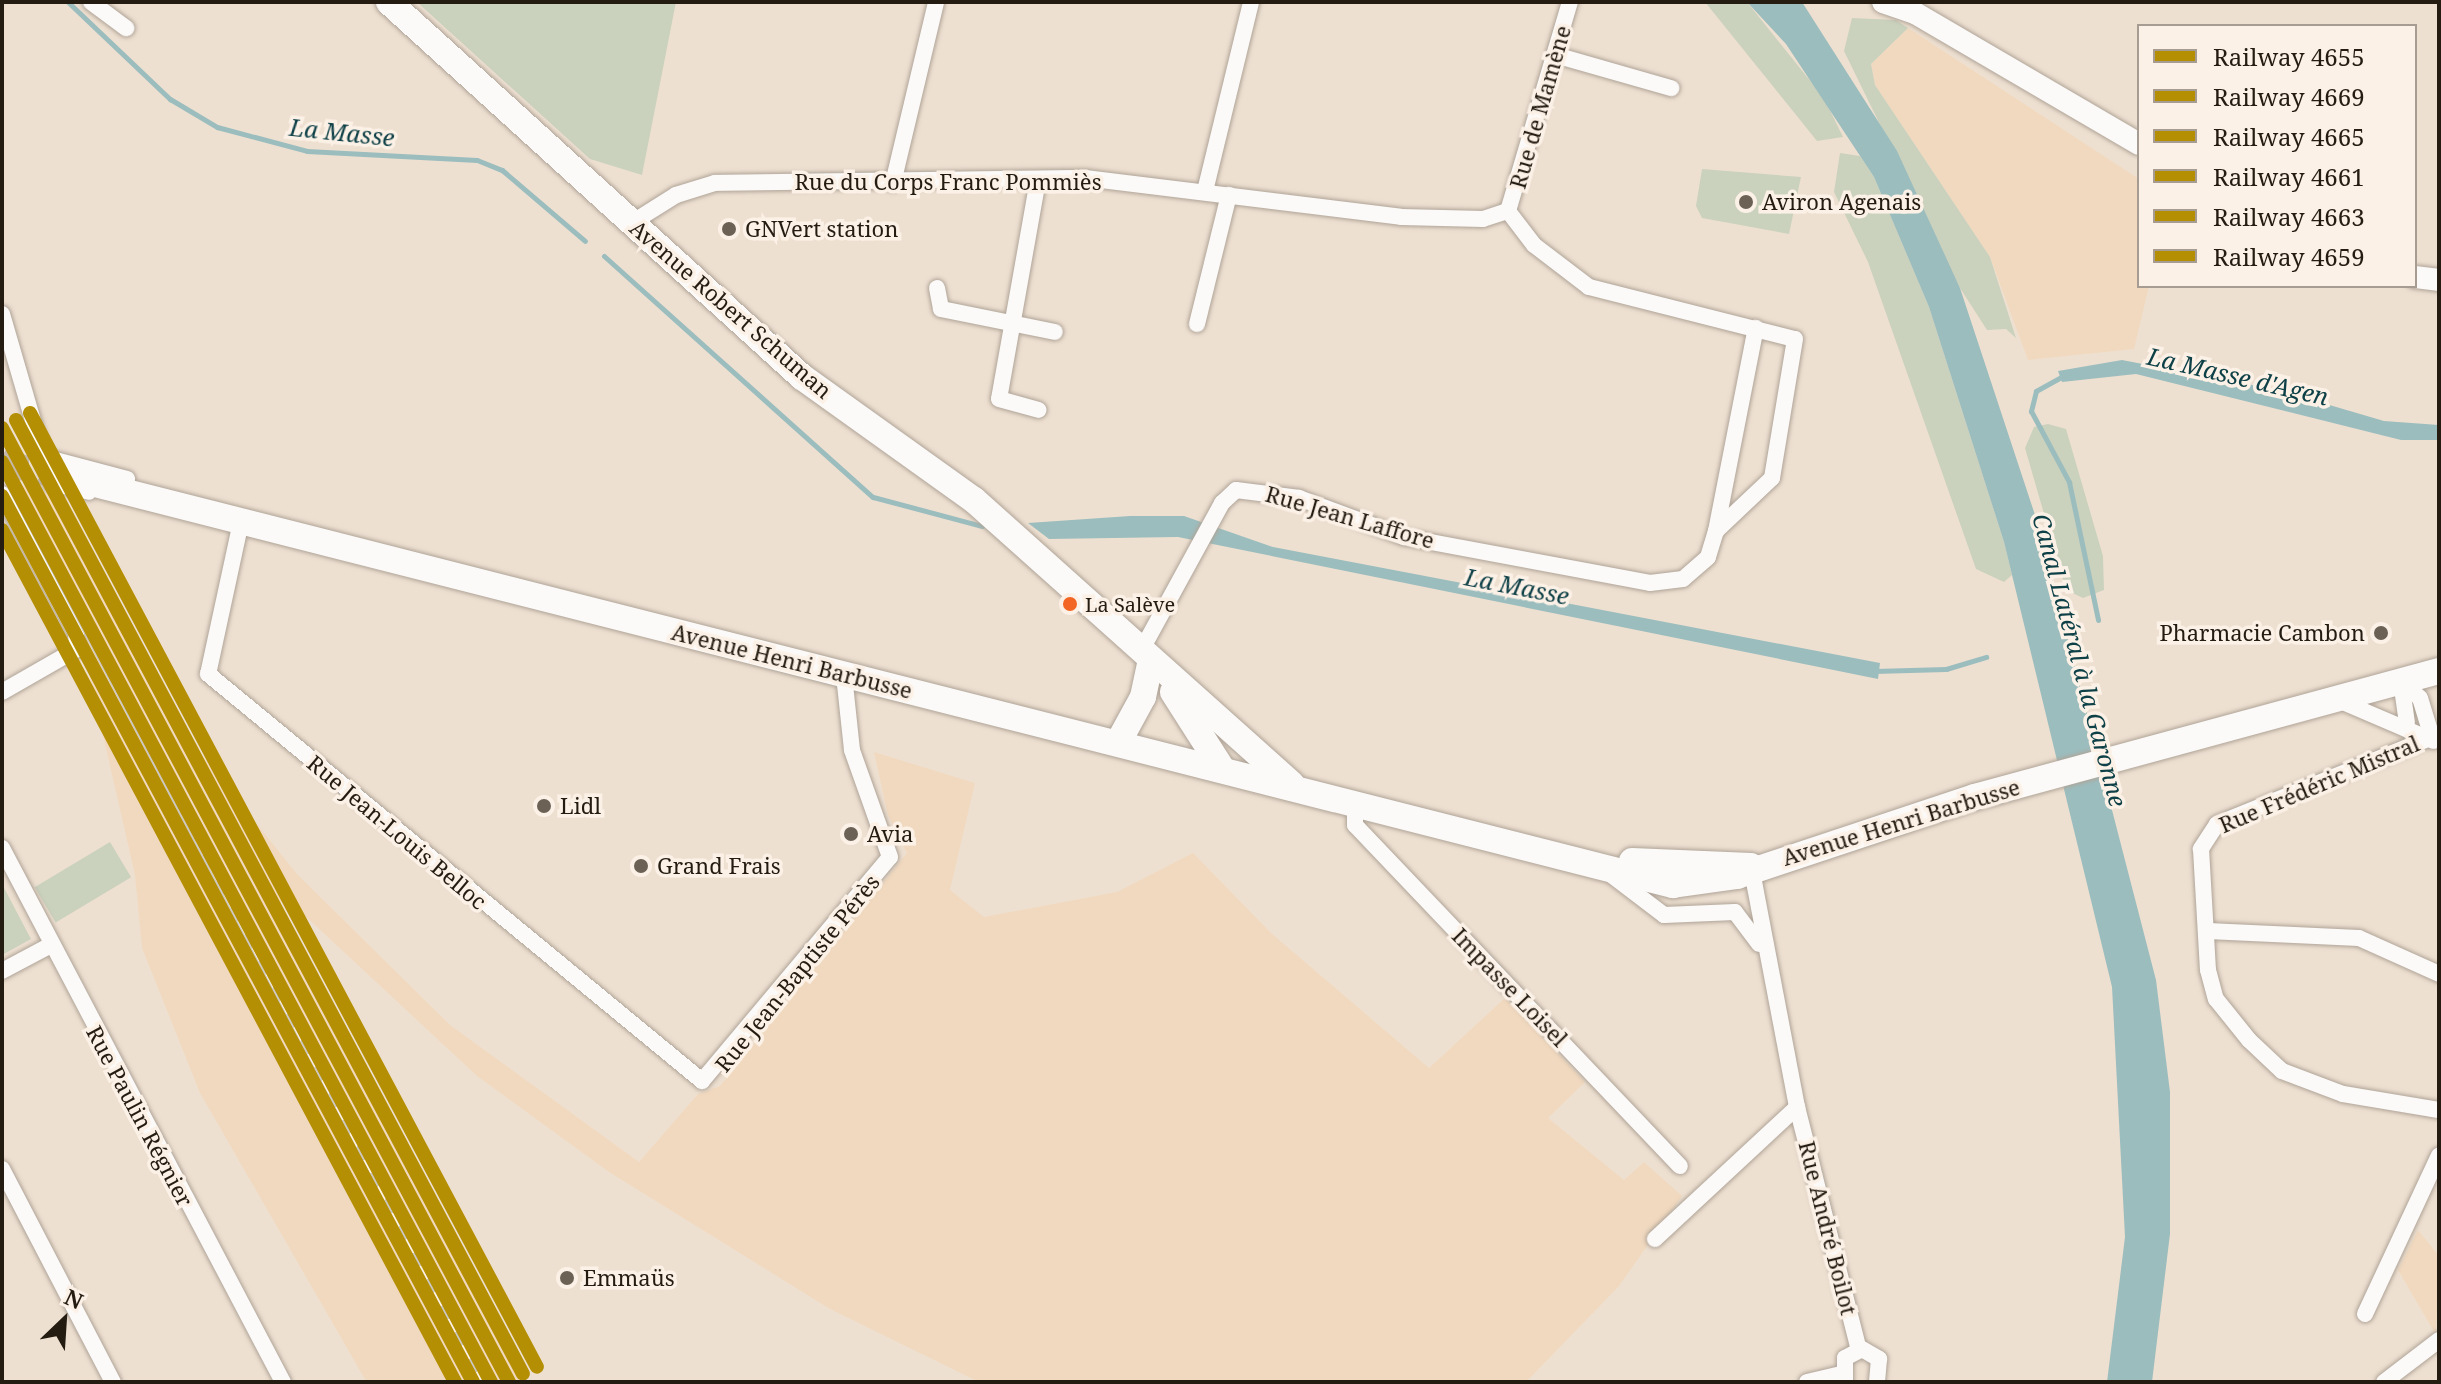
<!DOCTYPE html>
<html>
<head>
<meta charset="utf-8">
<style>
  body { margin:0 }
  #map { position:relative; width:2441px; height:1384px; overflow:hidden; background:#eee0d1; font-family:"Noto Serif",serif }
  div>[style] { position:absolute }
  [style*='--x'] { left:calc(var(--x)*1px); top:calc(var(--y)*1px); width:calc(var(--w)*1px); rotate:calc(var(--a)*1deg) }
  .built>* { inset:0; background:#f1d9bf }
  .green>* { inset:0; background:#cad1bd; transform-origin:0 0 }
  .water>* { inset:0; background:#9cbdbe }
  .stream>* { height:5px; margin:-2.5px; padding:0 2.5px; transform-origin:2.5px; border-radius:2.5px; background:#9cbdbe }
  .primary-tunnel>* { height:26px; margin-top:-13px; transform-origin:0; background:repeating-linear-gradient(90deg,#c6b9ab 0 26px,transparent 0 39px) }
  .roads { filter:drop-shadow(0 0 2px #afa498) drop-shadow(0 0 2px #afa498) }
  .minor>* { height:16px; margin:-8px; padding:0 8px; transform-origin:8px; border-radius:8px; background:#fcfaf8 }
  .tertiary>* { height:22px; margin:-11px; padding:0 11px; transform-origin:11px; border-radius:11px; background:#fcfaf8 }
  .primary>* { height:26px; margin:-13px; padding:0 13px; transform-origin:13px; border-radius:13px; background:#fcfaf8 }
  .rail>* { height:8px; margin-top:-4px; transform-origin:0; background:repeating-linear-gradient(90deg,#fcf1e6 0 15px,#ccc8c4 0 30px); box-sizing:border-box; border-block:2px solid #ccc8c4 }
  .rail-1>* { height:14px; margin:-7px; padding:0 7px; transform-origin:7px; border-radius:7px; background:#b48e03 }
  .rail-2>* { height:14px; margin:-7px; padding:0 7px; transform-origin:7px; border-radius:7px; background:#b48e03 }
  .rail-3>* { height:14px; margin:-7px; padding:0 7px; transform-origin:7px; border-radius:7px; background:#b48e03 }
  .rail-4>* { height:14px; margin:-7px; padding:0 7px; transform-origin:7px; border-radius:7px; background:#b48e03 }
  .rail-5>* { height:14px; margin:-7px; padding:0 7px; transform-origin:7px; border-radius:7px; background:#b48e03 }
  .rail-6>* { height:14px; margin:-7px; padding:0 7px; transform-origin:7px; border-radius:7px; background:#b48e03 }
  .dots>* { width:22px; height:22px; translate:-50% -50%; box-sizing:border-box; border:4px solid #fcf1e6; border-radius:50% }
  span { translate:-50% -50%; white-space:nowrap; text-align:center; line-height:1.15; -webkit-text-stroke:7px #fcf1e6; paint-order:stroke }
  .bus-label { font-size:20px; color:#251c11 }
  .left { translate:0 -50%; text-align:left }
  .street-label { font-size:22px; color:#251c11 }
  .poi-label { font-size:22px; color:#251c11 }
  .right { translate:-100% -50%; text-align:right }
  .water-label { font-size:24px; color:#0e4047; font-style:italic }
  .frame { position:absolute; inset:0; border:4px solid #251c11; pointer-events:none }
  .legend { position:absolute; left:2137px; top:24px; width:280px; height:264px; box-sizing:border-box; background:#fcf1e6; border:2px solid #a69c91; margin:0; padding:10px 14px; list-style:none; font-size:24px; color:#251c11 }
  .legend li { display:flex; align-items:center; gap:16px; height:40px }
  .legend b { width:40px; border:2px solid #a69c91 }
  .north { position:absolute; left:24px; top:1280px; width:80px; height:80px; -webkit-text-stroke:6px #fcf1e6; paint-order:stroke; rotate:25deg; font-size:22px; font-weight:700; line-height:32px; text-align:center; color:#251c11 }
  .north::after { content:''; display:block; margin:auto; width:28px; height:36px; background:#251c11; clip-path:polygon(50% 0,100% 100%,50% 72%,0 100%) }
</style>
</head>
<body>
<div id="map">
  <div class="built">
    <i style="clip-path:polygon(1908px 28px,2139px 179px,2139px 286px,2149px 286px,2134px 349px,2028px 360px,1990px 257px,1875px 85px,1871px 64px)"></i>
    <i style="clip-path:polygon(2px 480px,52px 493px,174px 721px,297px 874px,450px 1025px,639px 1162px,698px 1094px,720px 1086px,907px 853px,888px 815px,874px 752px,975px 783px,950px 890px,984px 917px,1117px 892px,1193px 853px,1271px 933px,1429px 1068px,1505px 998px,1585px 1082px,1548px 1118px,1624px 1180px,1644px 1162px,1682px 1196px,1619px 1286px,1526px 1382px,979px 1382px,830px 1309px,609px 1172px,477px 1076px,287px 899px,270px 908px,526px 1382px,366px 1381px,200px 1093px,142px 948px,135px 875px,84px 652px)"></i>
    <i style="clip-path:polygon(2418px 1230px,2439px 1256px,2436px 1335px,2398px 1270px)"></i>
  </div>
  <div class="green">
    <i style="clip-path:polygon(417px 2px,676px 2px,642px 175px,590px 159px)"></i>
    <i style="clip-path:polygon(1705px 2px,1747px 2px,1824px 98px,1843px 137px,1817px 141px)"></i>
    <i style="clip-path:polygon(1852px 18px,1896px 20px,1908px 28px,1871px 64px,1875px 85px,1990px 257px,2016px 338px,2006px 329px,1987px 330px,1960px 288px,1844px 51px)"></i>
    <i style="clip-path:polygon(1840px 153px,1860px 156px,1874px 177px,1929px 307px,2004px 542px,2012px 575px,2004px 582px,1976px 569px,1868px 262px,1834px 192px)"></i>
    <i style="clip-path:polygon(1702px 169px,1801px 177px,1789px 234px,1702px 218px,1696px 206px)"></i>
    <i style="clip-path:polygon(2048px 424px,2066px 429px,2103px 556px,2104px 590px,2083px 598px,2066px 590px,2025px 448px,2034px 427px)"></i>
    <i style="left:110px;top:842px;width:41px;height:88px;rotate:59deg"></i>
    <i style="clip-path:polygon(2px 884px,31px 939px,2px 955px)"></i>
  </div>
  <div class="water">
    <i style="clip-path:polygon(1747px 2px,1802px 2px,1897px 151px,1960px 288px,2038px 524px,2156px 980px,2170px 1092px,2170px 1234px,2152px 1382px,2107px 1382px,2125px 1237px,2112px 987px,2004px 542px,1929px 307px,1874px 177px,1786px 44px)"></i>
    <i style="clip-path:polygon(2122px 360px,2278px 390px,2384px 421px,2439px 425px,2439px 440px,2401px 440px,2136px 374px,2062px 382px,2058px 371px)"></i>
    <i style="clip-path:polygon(1130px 516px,1184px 516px,1273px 547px,1880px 663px,1878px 679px,1178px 537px,1049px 539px,1028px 523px)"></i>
  </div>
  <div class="stream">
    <i style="--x:68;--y:2;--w:141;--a:43.6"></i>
    <i style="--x:170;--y:99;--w:55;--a:30.8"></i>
    <i style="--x:217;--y:127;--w:93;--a:14.9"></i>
    <i style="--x:307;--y:151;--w:170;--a:3"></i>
    <i style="--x:477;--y:160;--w:27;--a:22"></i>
    <i style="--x:502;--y:170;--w:109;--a:40.5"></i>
    <i style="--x:604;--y:256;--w:361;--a:41.9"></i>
    <i style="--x:873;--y:497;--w:113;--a:14.9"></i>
    <i style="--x:2063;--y:376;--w:31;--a:151"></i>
    <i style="--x:2036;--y:391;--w:21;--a:104"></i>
    <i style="--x:2031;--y:411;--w:81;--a:61.8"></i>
    <i style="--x:2069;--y:482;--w:141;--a:78.1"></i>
    <i style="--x:1874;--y:671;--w:72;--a:-1.6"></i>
    <i style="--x:1946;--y:669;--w:42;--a:-16.7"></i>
  </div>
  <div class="primary-tunnel">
    <i style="--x:2;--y:463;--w:79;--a:12.4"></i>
  </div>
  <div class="roads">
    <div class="minor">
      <i style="--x:91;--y:2;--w:44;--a:36.6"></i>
      <i style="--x:1555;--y:55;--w:121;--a:15.9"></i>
      <i style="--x:1038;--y:180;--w:222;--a:100.1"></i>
      <i style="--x:999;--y:399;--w:41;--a:15.4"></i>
      <i style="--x:893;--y:183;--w:186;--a:-76.6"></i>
      <i style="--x:1205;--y:191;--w:195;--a:-76.3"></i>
      <i style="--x:1508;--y:211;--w:43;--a:52.6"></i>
      <i style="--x:1534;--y:245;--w:69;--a:37.4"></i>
      <i style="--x:1589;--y:287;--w:212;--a:14.2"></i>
      <i style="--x:1795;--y:339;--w:141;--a:99.4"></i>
      <i style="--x:1772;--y:478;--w:77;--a:136.6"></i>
      <i style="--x:1508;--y:211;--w:218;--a:-73.5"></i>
      <i style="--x:633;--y:222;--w:51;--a:-32.1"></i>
      <i style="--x:676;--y:195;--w:41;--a:-17.1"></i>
      <i style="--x:715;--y:183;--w:370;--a:-0.8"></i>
      <i style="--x:1085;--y:178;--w:318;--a:7"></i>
      <i style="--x:1401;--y:217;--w:82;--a:1.4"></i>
      <i style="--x:1483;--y:219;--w:26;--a:-18"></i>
      <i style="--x:937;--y:288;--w:21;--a:79"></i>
      <i style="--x:941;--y:309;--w:116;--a:11.4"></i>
      <i style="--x:2;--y:314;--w:176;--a:73.8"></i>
      <i style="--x:51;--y:483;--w:39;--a:13"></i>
      <i style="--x:1197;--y:324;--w:133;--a:-76.1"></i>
      <i style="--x:44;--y:457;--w:86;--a:14.8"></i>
      <i style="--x:2;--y:494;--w:157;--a:62"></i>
      <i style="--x:76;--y:633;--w:16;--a:86"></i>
      <i style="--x:77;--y:649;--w:86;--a:150.2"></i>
      <i style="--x:239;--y:531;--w:146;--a:102.2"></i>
      <i style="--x:208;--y:674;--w:640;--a:39.48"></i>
      <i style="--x:702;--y:1081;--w:292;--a:-50"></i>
      <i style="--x:890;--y:857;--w:114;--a:-109.6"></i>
      <i style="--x:852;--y:750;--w:75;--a:-96.1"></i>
      <i style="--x:1141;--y:651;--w:169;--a:-61.3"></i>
      <i style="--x:1222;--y:503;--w:19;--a:-43"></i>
      <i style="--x:1236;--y:490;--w:64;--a:7.2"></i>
      <i style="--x:1299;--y:498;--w:112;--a:20.4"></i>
      <i style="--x:1404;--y:537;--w:250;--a:10.6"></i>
      <i style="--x:1650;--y:583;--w:33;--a:-7"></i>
      <i style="--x:1683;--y:579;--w:33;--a:-41"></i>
      <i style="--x:1708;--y:557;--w:27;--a:-73"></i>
      <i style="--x:1716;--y:531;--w:207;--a:-78.9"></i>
      <i style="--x:2401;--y:681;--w:25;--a:42"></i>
      <i style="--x:2420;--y:698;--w:38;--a:73"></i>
      <i style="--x:2401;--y:681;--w:42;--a:81.9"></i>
      <i style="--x:2338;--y:700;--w:104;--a:23.1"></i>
      <i style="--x:2430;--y:738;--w:230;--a:158"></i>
      <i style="--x:2217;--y:824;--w:30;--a:123"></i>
      <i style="--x:2201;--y:849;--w:121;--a:86.7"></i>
      <i style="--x:2208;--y:970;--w:30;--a:75"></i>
      <i style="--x:2216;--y:999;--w:53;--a:51.2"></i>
      <i style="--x:2249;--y:1040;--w:45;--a:43.2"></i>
      <i style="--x:2282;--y:1071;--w:65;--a:20.7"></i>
      <i style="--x:2343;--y:1094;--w:97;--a:9.5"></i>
      <i style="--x:1355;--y:804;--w:21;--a:90"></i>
      <i style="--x:1355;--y:825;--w:471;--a:46.4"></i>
      <i style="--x:2;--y:848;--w:603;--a:62.25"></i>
      <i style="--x:1610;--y:874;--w:68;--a:37.2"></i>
      <i style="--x:1664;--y:915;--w:71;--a:-2.4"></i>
      <i style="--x:1735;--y:912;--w:40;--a:53"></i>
      <i style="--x:2208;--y:931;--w:151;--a:2.7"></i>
      <i style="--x:2359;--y:938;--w:88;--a:24.2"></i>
      <i style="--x:2;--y:971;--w:53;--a:-28"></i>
      <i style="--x:1797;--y:1107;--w:251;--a:75.7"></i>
      <i style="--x:2;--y:1169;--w:240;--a:62.5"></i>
      <i style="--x:1655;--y:1239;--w:194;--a:-42.9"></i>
      <i style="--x:1797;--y:1107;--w:245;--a:-100.8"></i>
      <i style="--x:2365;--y:1314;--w:175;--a:-65"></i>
      <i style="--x:1807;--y:1382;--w:36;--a:-13"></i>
      <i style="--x:1845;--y:1382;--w:24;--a:-90"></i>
      <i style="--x:1845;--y:1358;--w:19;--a:-28"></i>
      <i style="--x:1862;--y:1349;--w:20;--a:30"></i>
      <i style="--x:1879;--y:1359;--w:23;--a:95"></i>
      <i style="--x:2384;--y:1382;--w:69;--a:-37.4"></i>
    </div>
    <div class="tertiary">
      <i style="--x:1883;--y:2;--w:34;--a:19"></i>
      <i style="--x:1915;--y:13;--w:259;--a:30.3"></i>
      <i style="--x:2415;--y:277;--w:24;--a:7"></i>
    </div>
    <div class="primary">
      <i style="--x:389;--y:2;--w:558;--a:42.24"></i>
      <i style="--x:802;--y:377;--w:211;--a:35.6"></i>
      <i style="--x:974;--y:500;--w:426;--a:41.8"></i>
      <i style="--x:79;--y:480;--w:1645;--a:14.26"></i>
      <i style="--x:1673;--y:885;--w:65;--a:-8"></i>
      <i style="--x:1737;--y:876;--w:251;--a:-18.4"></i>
      <i style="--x:1975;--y:797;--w:481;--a:-15.2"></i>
      <i style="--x:1173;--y:692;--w:89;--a:57.4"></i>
      <i style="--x:1119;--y:741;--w:50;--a:-61.4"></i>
      <i style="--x:1143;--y:697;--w:38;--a:-78"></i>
      <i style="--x:1632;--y:861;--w:119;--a:2.4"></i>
    </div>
  </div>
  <div class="rail">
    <i style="--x:2;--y:469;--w:1031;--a:62.27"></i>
  </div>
  <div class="rail-1">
    <i style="--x:2;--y:428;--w:1080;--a:62.01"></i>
  </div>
  <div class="rail-2">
    <i style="--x:2;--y:462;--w:1042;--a:62.01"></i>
  </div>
  <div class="rail-3">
    <i style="--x:16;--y:420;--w:1080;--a:62.01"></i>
  </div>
  <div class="rail-4">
    <i style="--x:2;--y:496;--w:1003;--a:62"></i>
  </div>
  <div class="rail-5">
    <i style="--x:30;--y:413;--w:1080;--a:62.01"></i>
  </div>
  <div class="rail-6">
    <i style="--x:2;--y:530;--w:965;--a:62"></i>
  </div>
  <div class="dots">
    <i style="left:1746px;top:202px;background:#6b6154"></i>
    <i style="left:729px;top:229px;background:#6b6154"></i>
    <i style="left:1070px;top:604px;background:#f26522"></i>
    <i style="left:2381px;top:633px;background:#6b6154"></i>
    <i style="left:544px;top:806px;background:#6b6154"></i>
    <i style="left:851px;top:834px;background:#6b6154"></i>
    <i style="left:641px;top:866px;background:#6b6154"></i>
    <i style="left:567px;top:1278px;background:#6b6154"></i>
  </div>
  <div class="bus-label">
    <span class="left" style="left:1085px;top:604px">La Salève</span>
  </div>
  <div class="street-label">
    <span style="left:1540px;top:107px;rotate:-74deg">Rue de Mamène</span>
    <span style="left:948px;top:182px">Rue du Corps Franc Pommiès</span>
    <span style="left:731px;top:309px;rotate:41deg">Avenue Robert Schuman</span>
    <span style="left:1350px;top:517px;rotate:16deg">Rue Jean Laffore</span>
    <span style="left:792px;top:661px;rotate:14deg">Avenue Henri Barbusse</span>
    <span style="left:2319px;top:784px;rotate:-23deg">Rue Frédéric Mistral</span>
    <span style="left:1901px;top:822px;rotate:-17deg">Avenue Henri Barbusse</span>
    <span style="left:397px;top:832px;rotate:40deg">Rue Jean-Louis Belloc</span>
    <span style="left:797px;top:973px;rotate:-51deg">Rue Jean-Baptiste Pérès</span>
    <span style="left:1510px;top:987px;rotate:46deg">Impasse Loisel</span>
    <span style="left:140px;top:1116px;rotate:62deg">Rue Paulin Régnier</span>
    <span style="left:1828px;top:1228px;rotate:76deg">Rue André Boilot</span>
  </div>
  <div class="poi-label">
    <span class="left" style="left:1762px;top:202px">Aviron Agenais</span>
    <span class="left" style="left:745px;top:229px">GNVert station</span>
    <span class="right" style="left:2365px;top:633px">Pharmacie Cambon</span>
    <span class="left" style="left:560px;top:806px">Lidl</span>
    <span class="left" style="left:867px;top:834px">Avia</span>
    <span class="left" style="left:657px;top:866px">Grand Frais</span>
    <span class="left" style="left:583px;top:1278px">Emmaüs</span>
  </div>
  <div class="water-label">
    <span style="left:342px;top:132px;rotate:6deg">La Masse</span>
    <span style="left:2238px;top:376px;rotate:13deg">La Masse d'Agen</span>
    <span style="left:1517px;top:586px;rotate:11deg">La Masse</span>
    <span style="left:2080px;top:660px;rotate:75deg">Canal Latéral à la Garonne</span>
  </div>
  <div class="frame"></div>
  <ul class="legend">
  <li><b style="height:10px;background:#b48e03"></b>Railway 4655</li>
  <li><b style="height:10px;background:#b48e03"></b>Railway 4669</li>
  <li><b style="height:10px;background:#b48e03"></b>Railway 4665</li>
  <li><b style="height:10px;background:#b48e03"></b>Railway 4661</li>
  <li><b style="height:10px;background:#b48e03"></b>Railway 4663</li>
  <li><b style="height:10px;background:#b48e03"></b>Railway 4659</li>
  </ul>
  <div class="north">N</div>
</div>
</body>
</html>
